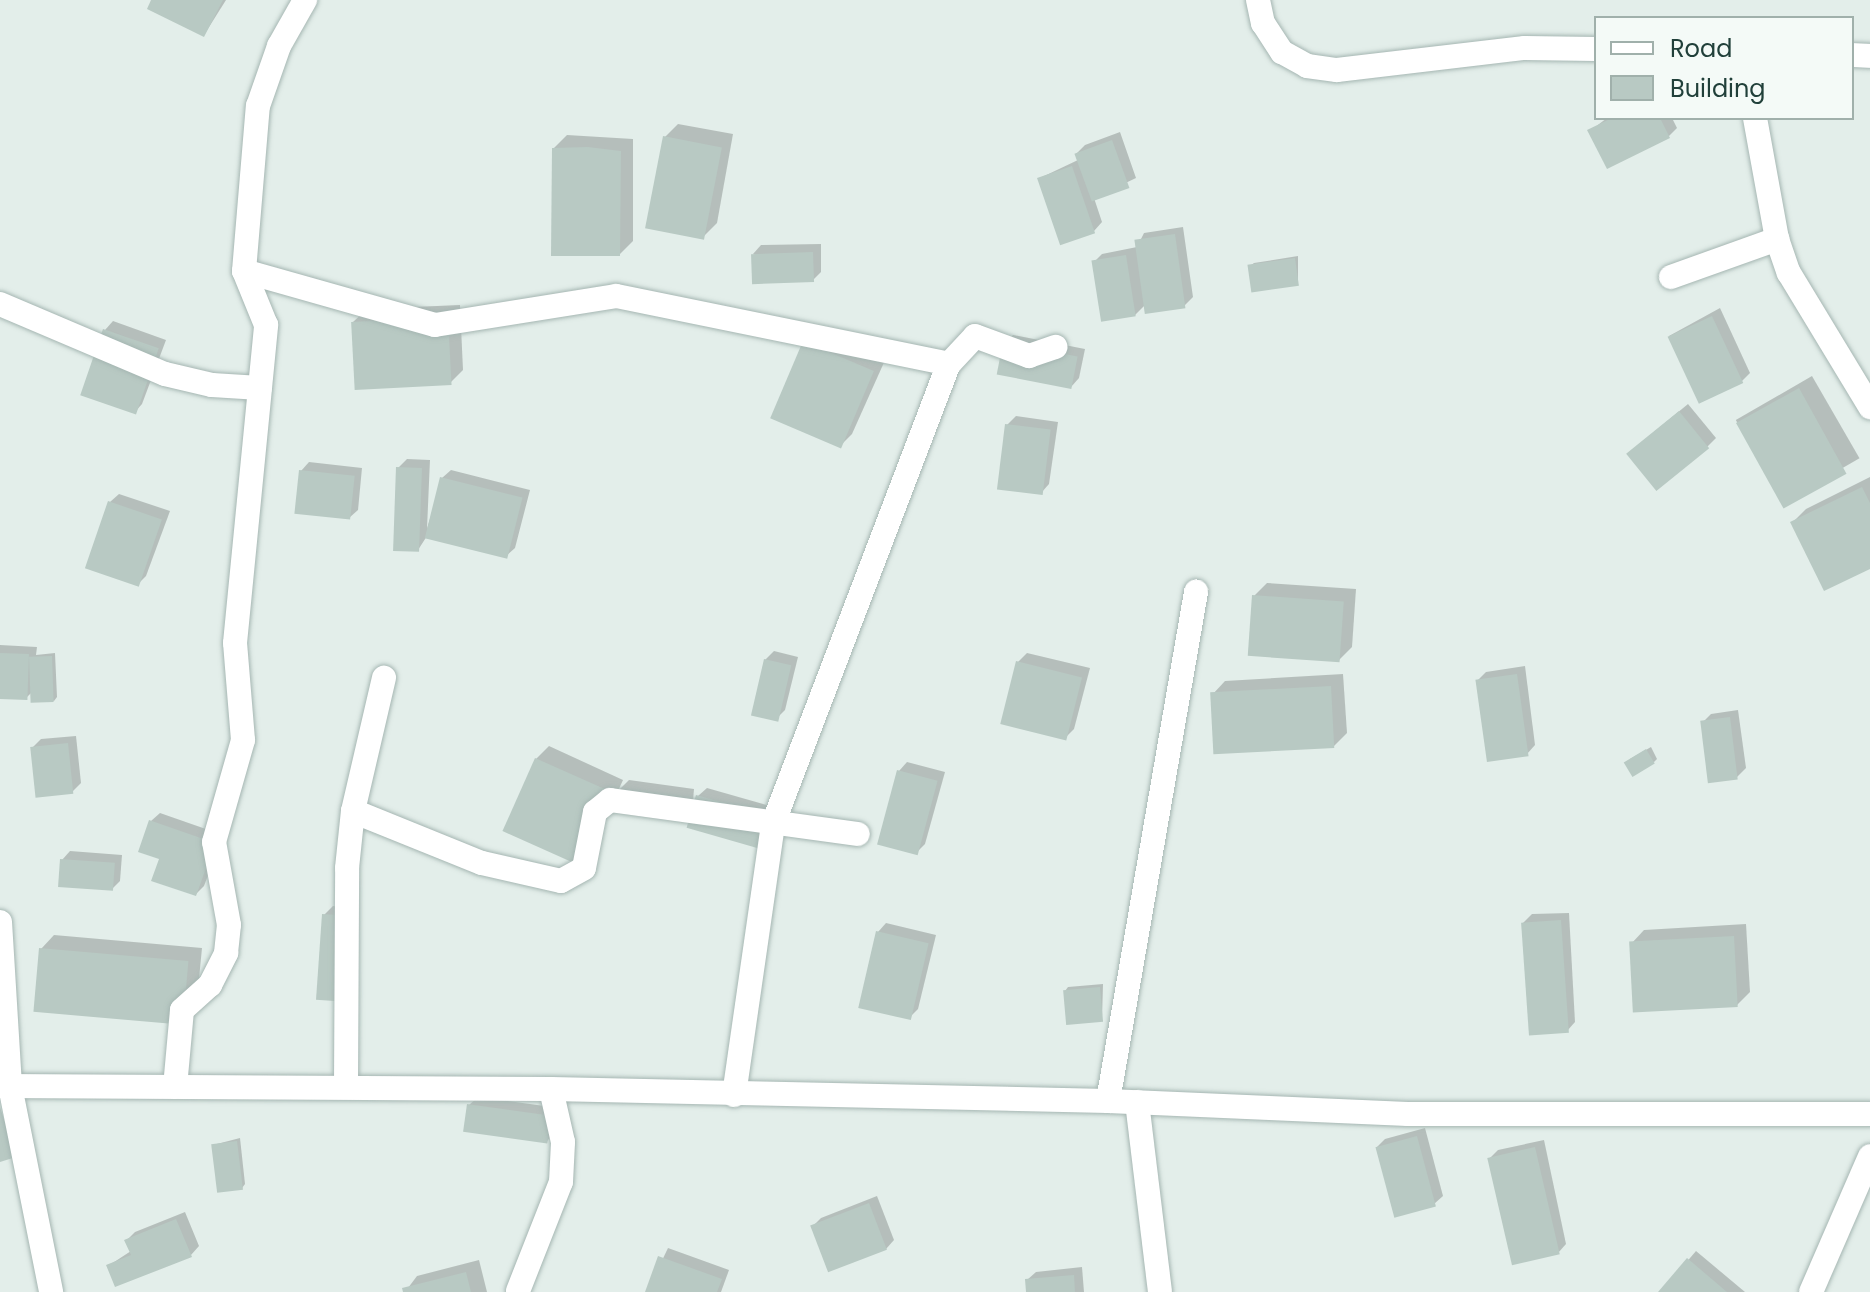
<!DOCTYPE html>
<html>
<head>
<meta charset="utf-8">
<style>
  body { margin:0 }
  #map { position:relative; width:1870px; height:1292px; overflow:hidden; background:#e3eeea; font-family:Poppins,sans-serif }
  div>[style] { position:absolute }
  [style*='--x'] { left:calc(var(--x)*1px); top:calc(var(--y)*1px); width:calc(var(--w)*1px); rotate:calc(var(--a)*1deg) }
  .shadow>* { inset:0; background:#0003; transform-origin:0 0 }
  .building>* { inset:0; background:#b8c9c3; transform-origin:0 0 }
  .roads { filter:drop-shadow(0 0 2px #a5b6b2) drop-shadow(0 0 2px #a5b6b2) }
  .street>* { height:24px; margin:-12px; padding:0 12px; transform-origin:12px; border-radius:12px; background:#fff }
  .secondary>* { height:24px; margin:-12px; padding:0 12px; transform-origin:12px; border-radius:12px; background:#fff }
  span { translate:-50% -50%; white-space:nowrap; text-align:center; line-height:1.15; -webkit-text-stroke:6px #f4faf7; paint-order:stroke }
  .legend { position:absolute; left:1594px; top:16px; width:260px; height:104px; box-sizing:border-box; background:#f4faf7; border:2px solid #a0b0ab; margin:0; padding:10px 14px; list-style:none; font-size:24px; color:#21403a }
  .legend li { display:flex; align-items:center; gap:16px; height:40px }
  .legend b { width:40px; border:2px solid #a0b0ab }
</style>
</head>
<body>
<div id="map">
  <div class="shadow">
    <i style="clip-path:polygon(153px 0,226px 0,204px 35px)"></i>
    <i style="clip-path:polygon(1607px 118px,1672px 118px,1677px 128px,1669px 136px,1590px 131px)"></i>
    <i style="clip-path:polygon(678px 124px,733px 134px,717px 223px,704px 236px,665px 137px)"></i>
    <i style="clip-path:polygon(1120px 132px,1136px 178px,1094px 198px,1102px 222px,1094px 231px,1040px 178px,1078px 160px,1076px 154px,1085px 145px)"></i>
    <i style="clip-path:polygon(567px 135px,633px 139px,633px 241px,620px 254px,554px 148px)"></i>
    <i style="clip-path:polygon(1183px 227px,1193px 297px,1184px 306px,1145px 305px,1135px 315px,1094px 262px,1102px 254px,1137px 247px,1144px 233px)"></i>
    <i style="clip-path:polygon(821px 244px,821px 272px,813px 280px,753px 254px,761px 245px)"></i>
    <i style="clip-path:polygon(1298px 256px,1298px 284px,1250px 266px,1254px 263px)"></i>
    <i style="clip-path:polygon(460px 305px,463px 370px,450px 383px,353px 322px,367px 309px)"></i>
    <i style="clip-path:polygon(1720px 308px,1750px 373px,1742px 381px,1669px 336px)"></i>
    <i style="clip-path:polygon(113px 321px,166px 340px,142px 404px,134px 413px,105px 330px)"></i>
    <i style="clip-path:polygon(1013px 335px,1085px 349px,1079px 378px,1071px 387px,1005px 343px)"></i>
    <i style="clip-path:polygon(805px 342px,886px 358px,852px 434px,839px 447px)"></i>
    <i style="left:1812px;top:376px;width:95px;height:88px;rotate:60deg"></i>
    <i style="clip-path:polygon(1688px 404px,1716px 438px,1707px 447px,1637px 446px)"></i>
    <i style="clip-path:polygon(1016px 416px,1058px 422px,1049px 484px,1041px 493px,1007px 425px)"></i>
    <i style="clip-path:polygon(407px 459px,430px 460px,427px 529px,442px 478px,451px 470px,530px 490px,515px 548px,506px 556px,427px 536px,418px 550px,398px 468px)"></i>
    <i style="clip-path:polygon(309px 462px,362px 468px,358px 510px,349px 518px,301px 471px)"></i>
    <i style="clip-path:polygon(1870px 477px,1870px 566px,1793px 522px,1806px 509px)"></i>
    <i style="clip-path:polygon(119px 494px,170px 511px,146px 576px,138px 584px,110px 502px)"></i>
    <i style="clip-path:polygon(1267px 583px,1356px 589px,1352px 647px,1339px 660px,1254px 596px)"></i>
    <i style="clip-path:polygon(0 645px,37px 647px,36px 655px,55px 653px,57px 697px,54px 701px,33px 691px,26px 698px,0 697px)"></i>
    <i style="clip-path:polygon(774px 651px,798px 657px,785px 710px,776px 719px,765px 660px)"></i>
    <i style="clip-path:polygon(1027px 653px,1090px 668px,1074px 729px,1066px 737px,1018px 662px)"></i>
    <i style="clip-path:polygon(1525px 666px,1535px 745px,1527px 754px,1477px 681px,1486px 672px)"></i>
    <i style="clip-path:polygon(1343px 674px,1347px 733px,1334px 746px,1212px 695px,1225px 681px)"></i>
    <i style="clip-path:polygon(1738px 710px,1746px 768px,1737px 777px,1702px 723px,1711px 714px)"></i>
    <i style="clip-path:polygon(76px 736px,81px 783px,72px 792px,32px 748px,41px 739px)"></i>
    <i style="clip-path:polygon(549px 746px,623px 780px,591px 850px,536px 759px)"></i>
    <i style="clip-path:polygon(1651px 747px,1657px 759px,1654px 762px,1630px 759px)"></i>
    <i style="clip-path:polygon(907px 762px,945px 772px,925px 844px,917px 852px,899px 771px)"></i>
    <i style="clip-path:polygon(629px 780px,694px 789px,692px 812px,682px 822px,617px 813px,620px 789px)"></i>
    <i style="clip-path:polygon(707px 788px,777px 808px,768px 838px,698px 796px)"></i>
    <i style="clip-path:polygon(160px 813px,223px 835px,204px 886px,196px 894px,161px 857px,151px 821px)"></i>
    <i style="clip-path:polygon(70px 851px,122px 855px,120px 881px,112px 889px,62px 860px)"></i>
    <i style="clip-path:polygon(333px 906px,355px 908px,348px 992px,324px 915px)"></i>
    <i style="clip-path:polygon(1569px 913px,1575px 1022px,1567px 1031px,1523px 923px,1532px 914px)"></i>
    <i style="clip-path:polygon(886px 923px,936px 935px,918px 1009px,910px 1017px,878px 932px)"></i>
    <i style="clip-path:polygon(1746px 924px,1750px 992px,1737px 1005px,1631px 944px,1644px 930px)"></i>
    <i style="clip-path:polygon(54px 935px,202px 948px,196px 1010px,41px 949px)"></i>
    <i style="clip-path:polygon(1103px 984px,1102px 1020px,1065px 991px,1068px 987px)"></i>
    <i style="clip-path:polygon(478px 1097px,559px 1108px,555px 1132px,547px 1141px,469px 1105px)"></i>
    <i style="clip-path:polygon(1425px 1128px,1443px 1196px,1434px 1204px,1377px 1147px,1385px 1139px)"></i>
    <i style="clip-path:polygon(240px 1138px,245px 1184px,242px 1188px,213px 1145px)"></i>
    <i style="clip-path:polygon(1544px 1140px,1566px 1244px,1558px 1253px,1489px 1159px,1498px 1150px)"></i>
    <i style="clip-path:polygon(877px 1196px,894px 1240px,886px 1249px,813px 1226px,821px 1218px)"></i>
    <i style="clip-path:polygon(185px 1212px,199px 1246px,191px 1255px,108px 1266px,131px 1251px,127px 1240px,135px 1232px)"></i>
    <i style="clip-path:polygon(668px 1248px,729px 1270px,721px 1292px,647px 1292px)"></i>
    <i style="clip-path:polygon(1696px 1251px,1745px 1292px,1661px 1292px)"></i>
    <i style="clip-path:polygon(479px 1260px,487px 1292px,405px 1292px,417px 1276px)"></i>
    <i style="clip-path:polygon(1082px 1267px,1084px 1292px,1028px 1292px,1027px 1280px,1036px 1272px)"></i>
  </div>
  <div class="building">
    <i style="clip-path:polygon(151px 0,223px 0,204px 37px,147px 9px)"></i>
    <i style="clip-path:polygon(1612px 118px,1660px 118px,1670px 138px,1607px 169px,1587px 130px)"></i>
    <i style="left:663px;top:136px;width:60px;height:94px;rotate:11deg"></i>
    <i style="left:1112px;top:140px;width:51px;height:40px;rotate:70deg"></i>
    <i style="clip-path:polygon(588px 147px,621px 151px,620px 256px,551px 256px,552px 148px)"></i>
    <i style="left:1072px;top:166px;width:71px;height:37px;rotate:71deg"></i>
    <i style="left:1175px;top:234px;width:75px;height:41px;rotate:82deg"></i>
    <i style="left:813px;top:252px;width:30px;height:62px;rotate:88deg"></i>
    <i style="left:1126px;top:255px;width:62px;height:35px;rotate:81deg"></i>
    <i style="left:1295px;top:258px;width:28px;height:48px;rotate:82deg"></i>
    <i style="left:1712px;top:316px;width:74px;height:49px;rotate:65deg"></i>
    <i style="left:448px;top:317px;width:68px;height:97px;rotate:87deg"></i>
    <i style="left:103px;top:329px;width:59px;height:70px;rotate:19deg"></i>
    <i style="left:803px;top:341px;width:77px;height:84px;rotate:23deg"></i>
    <i style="left:1003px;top:342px;width:76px;height:33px;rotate:11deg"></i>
    <i style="left:1799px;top:388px;width:98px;height:72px;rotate:61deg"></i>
    <i style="left:1679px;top:411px;width:48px;height:68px;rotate:51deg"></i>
    <i style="left:1005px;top:424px;width:46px;height:66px;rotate:7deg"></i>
    <i style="left:396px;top:467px;width:26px;height:84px;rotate:2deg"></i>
    <i style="left:299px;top:470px;width:56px;height:44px;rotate:6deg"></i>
    <i style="left:440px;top:477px;width:85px;height:63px;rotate:14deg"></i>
    <i style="clip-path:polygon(1862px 487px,1870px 503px,1870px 569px,1824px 591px,1790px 522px)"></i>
    <i style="left:108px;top:501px;width:57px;height:71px;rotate:19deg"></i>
    <i style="left:1252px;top:595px;width:92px;height:61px;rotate:4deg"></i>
    <i style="left:0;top:653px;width:29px;height:46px;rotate:2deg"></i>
    <i style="left:52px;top:656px;width:46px;height:23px;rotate:88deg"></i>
    <i style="left:764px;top:659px;width:28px;height:58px;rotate:13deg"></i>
    <i style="left:1016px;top:661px;width:68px;height:65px;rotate:14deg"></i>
    <i style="left:1517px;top:674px;width:83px;height:42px;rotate:82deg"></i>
    <i style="left:1331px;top:686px;width:62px;height:121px;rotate:87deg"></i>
    <i style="left:1730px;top:717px;width:63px;height:30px;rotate:83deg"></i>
    <i style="left:68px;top:743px;width:51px;height:38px;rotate:84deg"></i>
    <i style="left:1646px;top:749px;width:17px;height:26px;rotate:59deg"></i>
    <i style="left:535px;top:758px;width:85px;height:80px;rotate:24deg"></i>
    <i style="left:897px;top:770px;width:42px;height:77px;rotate:15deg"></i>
    <i style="left:696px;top:795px;width:77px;height:34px;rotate:16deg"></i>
    <i style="clip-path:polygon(149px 820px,215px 843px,196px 896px,151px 881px,159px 859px,138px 852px)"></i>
    <i style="left:60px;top:859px;width:55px;height:28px;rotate:4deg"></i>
    <i style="left:322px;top:914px;width:26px;height:86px;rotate:4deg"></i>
    <i style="left:1561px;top:920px;width:113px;height:40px;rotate:86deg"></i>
    <i style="left:876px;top:931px;width:54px;height:79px;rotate:13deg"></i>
    <i style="left:1734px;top:936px;width:71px;height:105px;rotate:87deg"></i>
    <i style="left:39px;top:948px;width:150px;height:64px;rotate:5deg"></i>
    <i style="left:1100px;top:987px;width:35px;height:37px;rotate:85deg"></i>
    <i style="left:467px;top:1104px;width:85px;height:28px;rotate:8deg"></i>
    <i style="clip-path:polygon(0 1107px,16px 1157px,0 1162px)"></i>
    <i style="left:1417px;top:1136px;width:73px;height:43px;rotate:75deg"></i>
    <i style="left:237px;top:1141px;width:49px;height:26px;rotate:83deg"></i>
    <i style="left:1535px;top:1147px;width:110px;height:49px;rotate:77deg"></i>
    <i style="left:869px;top:1203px;width:50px;height:63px;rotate:69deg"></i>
    <i style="clip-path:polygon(176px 1219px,192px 1257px,115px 1287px,106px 1265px,131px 1255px,124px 1240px)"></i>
    <i style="clip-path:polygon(658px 1256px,722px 1279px,717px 1292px,645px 1292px)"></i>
    <i style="clip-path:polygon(1687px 1258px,1727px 1292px,1658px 1292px)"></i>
    <i style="clip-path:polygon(466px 1272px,471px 1292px,403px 1292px,402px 1288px)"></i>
    <i style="clip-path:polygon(1074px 1275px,1075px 1292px,1026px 1292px,1025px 1279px)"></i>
  </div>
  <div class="roads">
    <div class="street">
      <i style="--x:1258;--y:0;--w:24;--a:78"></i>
      <i style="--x:1263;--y:23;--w:35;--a:57"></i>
      <i style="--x:1282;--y:52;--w:29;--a:29"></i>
      <i style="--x:1307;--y:66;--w:30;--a:8"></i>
      <i style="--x:1337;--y:70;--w:189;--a:-6.7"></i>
      <i style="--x:1525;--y:48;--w:71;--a:0.8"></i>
      <i style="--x:1852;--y:55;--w:18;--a:3"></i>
      <i style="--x:1755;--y:118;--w:123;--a:79.7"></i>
      <i style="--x:1777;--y:239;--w:36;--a:71"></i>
      <i style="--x:1789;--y:273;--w:157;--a:58.8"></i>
      <i style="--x:244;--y:271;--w:198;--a:15.8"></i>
      <i style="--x:435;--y:325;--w:183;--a:-9.1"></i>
      <i style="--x:616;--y:296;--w:340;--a:11.5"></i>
      <i style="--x:1671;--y:277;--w:113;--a:-19.7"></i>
      <i style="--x:0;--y:304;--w:179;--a:23"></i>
      <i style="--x:165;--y:374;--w:48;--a:13.2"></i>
      <i style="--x:212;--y:385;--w:48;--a:3.6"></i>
      <i style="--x:353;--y:811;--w:139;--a:22"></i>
      <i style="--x:482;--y:863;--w:81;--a:12.8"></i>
      <i style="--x:561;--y:881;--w:26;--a:-29"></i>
      <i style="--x:584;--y:868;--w:57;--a:-78.9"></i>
      <i style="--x:595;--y:812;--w:19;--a:-39"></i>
      <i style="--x:610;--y:800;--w:250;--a:7.8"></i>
      <i style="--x:0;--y:922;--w:164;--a:86.5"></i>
      <i style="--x:10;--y:1086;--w:210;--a:78.7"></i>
      <i style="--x:175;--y:1087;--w:77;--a:-84.8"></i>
      <i style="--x:182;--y:1010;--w:38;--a:-42"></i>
      <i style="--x:210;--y:985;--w:36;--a:-63"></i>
      <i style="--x:226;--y:953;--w:28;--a:-84"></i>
      <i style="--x:229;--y:925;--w:84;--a:-100.2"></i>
      <i style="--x:214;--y:842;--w:106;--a:-74.1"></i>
      <i style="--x:243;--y:740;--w:97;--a:-94.7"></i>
      <i style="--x:235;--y:643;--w:320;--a:-84.4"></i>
      <i style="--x:266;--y:325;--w:58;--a:-112.2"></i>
      <i style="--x:244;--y:271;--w:166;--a:-85.2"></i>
      <i style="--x:258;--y:106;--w:64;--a:-70.7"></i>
      <i style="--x:279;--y:46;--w:53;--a:-60.5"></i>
      <i style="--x:346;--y:1087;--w:219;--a:-89.7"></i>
      <i style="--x:347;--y:868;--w:57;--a:-84"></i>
      <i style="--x:353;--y:811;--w:137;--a:-76.9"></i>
      <i style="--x:734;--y:1095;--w:274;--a:-81.8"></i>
      <i style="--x:773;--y:824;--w:493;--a:-69.1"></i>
      <i style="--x:949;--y:364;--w:38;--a:-47"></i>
      <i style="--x:975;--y:336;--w:58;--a:20.3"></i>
      <i style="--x:1029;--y:356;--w:28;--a:-19"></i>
      <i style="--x:1108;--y:1101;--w:517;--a:-80.19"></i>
      <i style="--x:1137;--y:1102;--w:191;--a:83.1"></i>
      <i style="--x:518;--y:1291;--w:117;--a:-68.5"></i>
      <i style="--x:561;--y:1182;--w:40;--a:-87.1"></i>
      <i style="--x:563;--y:1142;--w:54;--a:-102.8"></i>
      <i style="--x:1811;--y:1292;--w:148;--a:-66.5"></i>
    </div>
    <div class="secondary">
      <i style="--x:0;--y:1086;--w:551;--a:0.31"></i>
      <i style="--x:551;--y:1089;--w:557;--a:1.23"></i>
      <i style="--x:1108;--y:1101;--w:300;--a:2.5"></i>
      <i style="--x:1408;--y:1114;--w:462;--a:0"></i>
    </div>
  </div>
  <ul class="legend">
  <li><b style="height:10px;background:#fff"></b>Road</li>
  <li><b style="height:22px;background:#b8c9c3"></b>Building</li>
  </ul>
</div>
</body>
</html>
